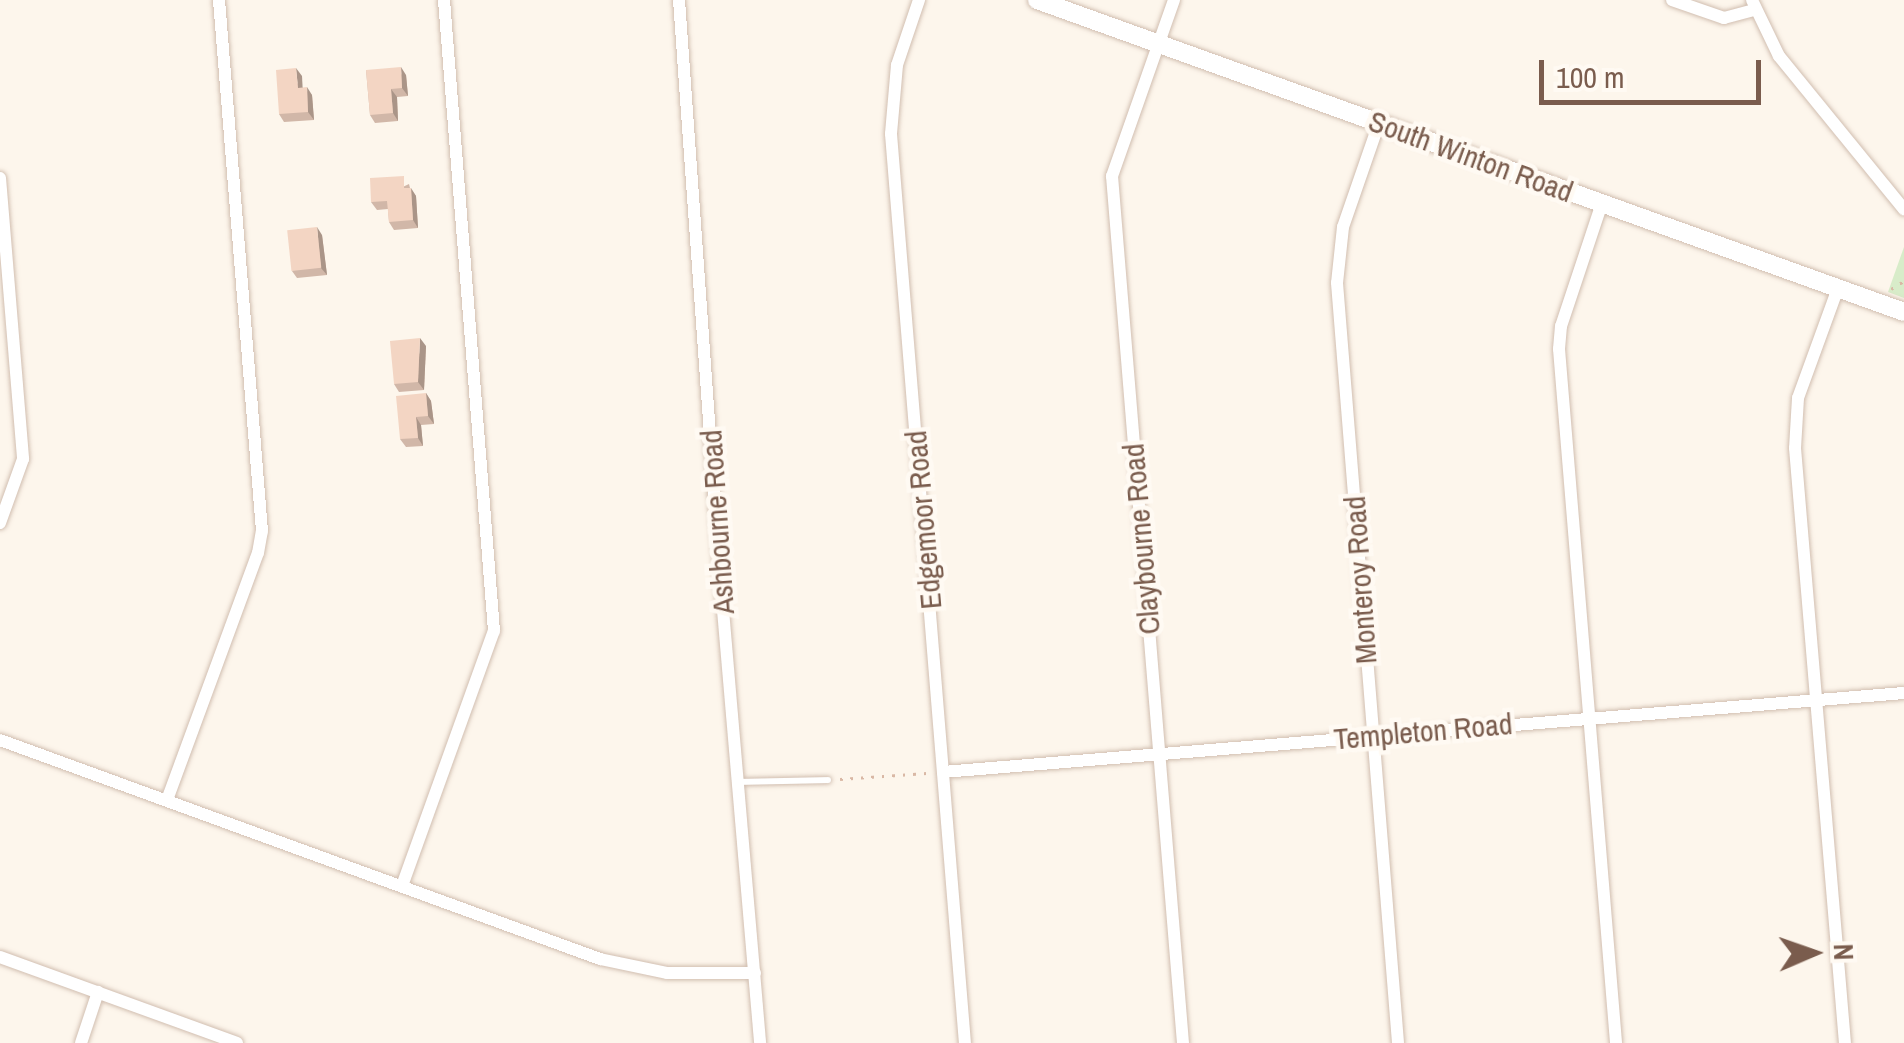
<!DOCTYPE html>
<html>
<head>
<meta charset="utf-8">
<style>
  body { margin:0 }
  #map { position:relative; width:1904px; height:1043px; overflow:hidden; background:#fdf6ec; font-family:"Archivo Narrow",sans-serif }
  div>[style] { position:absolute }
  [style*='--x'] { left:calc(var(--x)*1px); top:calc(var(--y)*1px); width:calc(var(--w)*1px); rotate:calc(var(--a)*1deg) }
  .green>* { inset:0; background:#d8ecc9 }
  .path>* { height:2.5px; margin-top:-1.25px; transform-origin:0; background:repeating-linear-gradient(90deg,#d9b8a5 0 2.5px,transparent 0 10.5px) }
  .roads { filter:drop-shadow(0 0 2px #d1beb0) drop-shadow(0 0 2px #d1beb0) }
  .lane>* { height:6px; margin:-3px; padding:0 3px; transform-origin:3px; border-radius:3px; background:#fff }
  .street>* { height:12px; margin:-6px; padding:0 6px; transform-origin:6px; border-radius:6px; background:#fff }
  .secondary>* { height:18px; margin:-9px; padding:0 9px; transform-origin:9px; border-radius:9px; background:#fff }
  .wall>* { inset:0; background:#d1b7a8 }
  .shaded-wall>* { inset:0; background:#aa9588 }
  .building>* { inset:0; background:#f3d5c3; transform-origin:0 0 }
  span { translate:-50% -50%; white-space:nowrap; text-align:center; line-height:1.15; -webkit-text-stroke:9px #fffaf3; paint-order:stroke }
  .street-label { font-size:30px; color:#7a5c4d }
  .north { position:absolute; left:1764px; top:903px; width:100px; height:100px; -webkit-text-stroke:8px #fffaf3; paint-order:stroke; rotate:88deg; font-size:28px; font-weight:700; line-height:40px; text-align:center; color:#7a5c4d }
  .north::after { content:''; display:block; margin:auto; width:35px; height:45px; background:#7a5c4d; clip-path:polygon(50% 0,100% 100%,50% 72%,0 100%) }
  .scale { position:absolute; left:1539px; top:60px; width:222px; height:45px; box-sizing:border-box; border:5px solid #7a5c4d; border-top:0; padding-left:12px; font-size:30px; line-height:35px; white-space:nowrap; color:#7a5c4d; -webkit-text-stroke:8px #fffaf3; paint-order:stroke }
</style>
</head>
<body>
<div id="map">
  <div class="green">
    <i style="clip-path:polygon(1904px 247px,1904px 298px,1888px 292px)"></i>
  </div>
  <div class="path">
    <i style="--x:1891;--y:289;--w:15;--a:-32"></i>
    <i style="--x:840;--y:779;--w:87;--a:-3.9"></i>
  </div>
  <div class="roads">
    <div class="lane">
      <i style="--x:739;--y:782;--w:89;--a:-1.3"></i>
    </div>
    <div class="street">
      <i style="--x:679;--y:0;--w:576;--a:85.92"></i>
      <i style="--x:720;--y:575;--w:470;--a:85.1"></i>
      <i style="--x:919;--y:0;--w:69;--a:108.7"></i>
      <i style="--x:897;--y:65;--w:69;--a:95"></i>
      <i style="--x:891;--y:134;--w:912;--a:85.35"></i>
      <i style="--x:1174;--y:0;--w:187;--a:109.4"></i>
      <i style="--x:1112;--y:176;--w:870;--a:85.32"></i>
      <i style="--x:1672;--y:0;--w:55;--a:19.1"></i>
      <i style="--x:1724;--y:18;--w:31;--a:-15"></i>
      <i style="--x:1752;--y:0;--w:62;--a:64.3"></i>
      <i style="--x:1779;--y:56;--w:198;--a:50.8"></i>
      <i style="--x:1379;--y:123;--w:110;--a:109.1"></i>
      <i style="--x:1343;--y:227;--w:56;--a:96.1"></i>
      <i style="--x:1337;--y:283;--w:762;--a:85.41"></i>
      <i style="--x:0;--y:178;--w:282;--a:85.3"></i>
      <i style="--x:23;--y:459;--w:68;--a:109.8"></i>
      <i style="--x:1602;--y:203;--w:130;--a:108.4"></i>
      <i style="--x:1561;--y:326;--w:23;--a:95"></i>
      <i style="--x:1559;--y:349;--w:696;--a:85.3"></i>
      <i style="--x:1838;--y:288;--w:117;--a:110"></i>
      <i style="--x:1798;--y:398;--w:50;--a:93.4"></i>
      <i style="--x:1795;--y:448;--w:597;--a:85.2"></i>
      <i style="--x:0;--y:740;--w:639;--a:20.05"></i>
      <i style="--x:600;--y:959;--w:68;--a:11.8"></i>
      <i style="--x:667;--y:973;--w:88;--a:0"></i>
      <i style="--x:943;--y:772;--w:964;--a:-4.7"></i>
      <i style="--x:167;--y:800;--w:263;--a:-69.8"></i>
      <i style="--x:258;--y:553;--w:22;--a:-80"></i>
      <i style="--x:262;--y:531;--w:533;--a:-94.63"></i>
      <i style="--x:402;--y:886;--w:271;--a:-70.2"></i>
      <i style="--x:494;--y:631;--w:633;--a:-94.53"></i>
      <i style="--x:0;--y:957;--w:252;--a:19.9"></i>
      <i style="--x:81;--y:1043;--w:54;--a:-71.6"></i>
    </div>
    <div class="secondary">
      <i style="--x:1037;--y:0;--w:921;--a:19.79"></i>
    </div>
  </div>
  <div class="wall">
    <i style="clip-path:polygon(366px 70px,406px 75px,408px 96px,397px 97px,398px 121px,375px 123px,370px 115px)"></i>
    <i style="clip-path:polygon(302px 76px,302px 87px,312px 95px,314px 120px,284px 122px,279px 114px)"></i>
    <i style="clip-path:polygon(409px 184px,410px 188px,416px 196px,418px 228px,394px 230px,389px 222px,388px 209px,377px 210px,371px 202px)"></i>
    <i style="clip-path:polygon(322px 235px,327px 275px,297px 278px,292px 271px)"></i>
    <i style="clip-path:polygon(426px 346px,424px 390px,399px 392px,394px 384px)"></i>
    <i style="clip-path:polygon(426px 393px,431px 401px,434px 424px,421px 425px,423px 446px,406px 447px,400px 439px)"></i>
  </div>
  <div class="shaded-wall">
    <i style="clip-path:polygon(401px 67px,406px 75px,408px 96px,402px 88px)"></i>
    <i style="clip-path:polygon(296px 68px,302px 76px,303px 95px,298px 88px)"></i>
    <i style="clip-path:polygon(307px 87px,312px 95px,314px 120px,308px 112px)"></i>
    <i style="clip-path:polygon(391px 89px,397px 97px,398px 121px,393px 113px)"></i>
    <i style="clip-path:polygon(411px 188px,416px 196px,418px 228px,413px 220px)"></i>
    <i style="clip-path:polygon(317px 227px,322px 235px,327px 275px,321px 268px)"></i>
    <i style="clip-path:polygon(420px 338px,426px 346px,424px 390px,418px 382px)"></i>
    <i style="clip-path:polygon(426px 393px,431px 401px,434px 424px,428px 416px)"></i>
    <i style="clip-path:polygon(416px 417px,421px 425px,423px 446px,418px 438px)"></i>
  </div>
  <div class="building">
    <i style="clip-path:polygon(401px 67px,402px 88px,391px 89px,393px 113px,370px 115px,366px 70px)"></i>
    <i style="clip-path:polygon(296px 68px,298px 88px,307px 87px,308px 112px,279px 114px,276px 70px)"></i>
    <i style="clip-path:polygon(404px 176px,404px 188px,411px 188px,413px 220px,389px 222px,387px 201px,371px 202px,370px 178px)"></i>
    <i style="left:317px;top:227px;width:41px;height:30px;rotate:84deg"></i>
    <i style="clip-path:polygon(420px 338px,418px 382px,394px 384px,390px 341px)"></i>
    <i style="clip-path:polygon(426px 393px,428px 416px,416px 417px,418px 438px,400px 439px,396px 396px)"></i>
  </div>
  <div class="street-label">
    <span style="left:1471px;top:156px;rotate:20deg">South Winton Road</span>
    <span style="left:923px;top:520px;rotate:-95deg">Edgemoor Road</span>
    <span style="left:717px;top:522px;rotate:-94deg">Ashbourne Road</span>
    <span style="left:1141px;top:539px;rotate:-95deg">Claybourne Road</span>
    <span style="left:1360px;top:580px;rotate:-94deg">Monteroy Road</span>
    <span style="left:1423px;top:731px;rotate:-5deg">Templeton Road</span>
  </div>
  <div class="north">N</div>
  <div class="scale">100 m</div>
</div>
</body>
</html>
